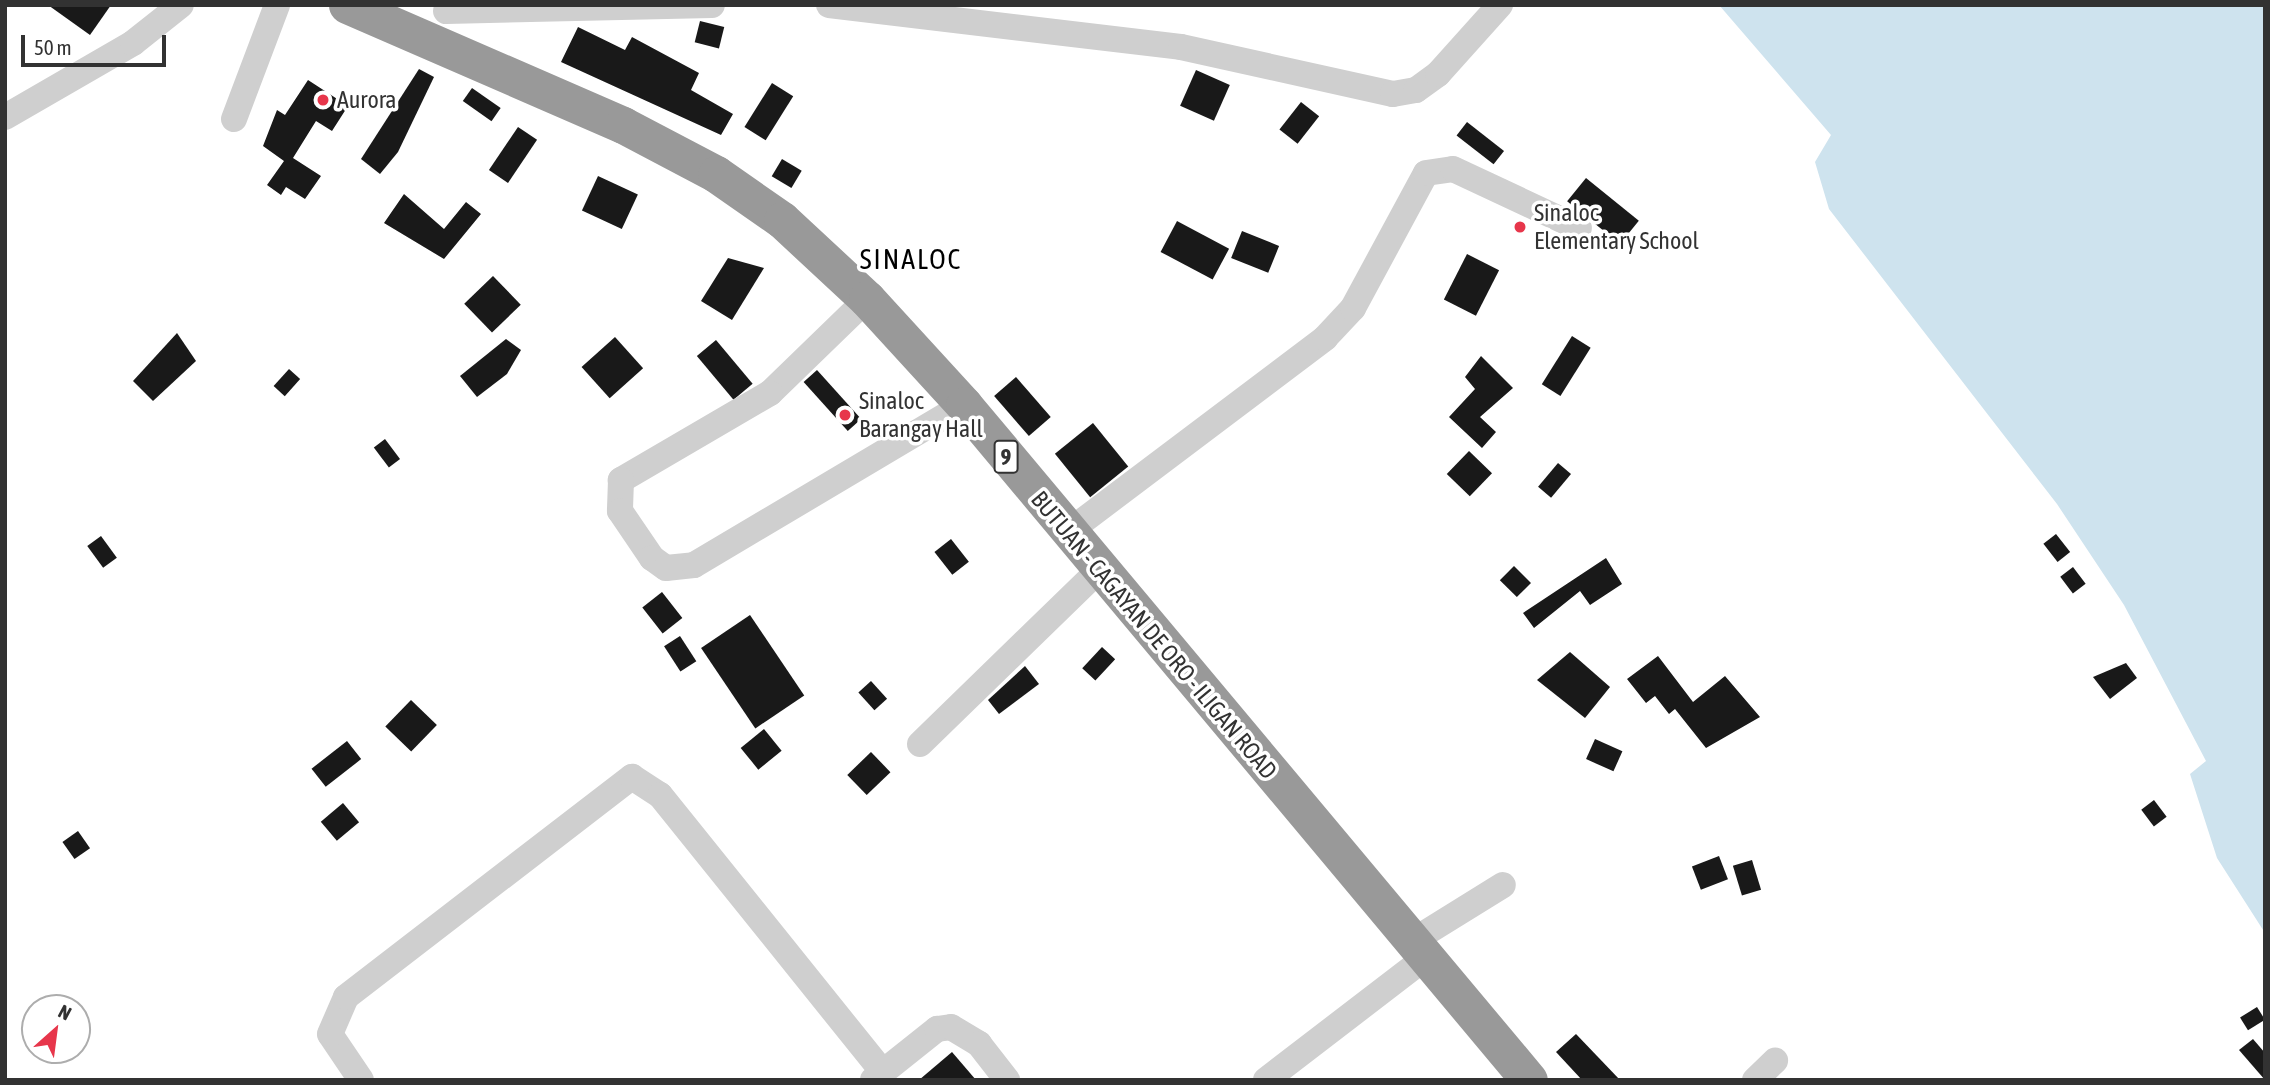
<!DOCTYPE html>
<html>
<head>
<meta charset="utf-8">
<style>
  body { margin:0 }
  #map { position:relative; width:2270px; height:1085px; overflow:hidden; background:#fff; font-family:"Asap Condensed",sans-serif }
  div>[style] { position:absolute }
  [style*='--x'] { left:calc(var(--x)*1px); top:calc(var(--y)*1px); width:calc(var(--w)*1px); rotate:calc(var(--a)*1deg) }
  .water>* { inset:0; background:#cee3ee }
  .building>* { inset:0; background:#191919; transform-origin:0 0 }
  .minor>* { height:26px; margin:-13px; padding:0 13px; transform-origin:13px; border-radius:13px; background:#cfcfcf }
  .highway>* { height:37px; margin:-18.5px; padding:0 18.5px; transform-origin:18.5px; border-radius:18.5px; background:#999 }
  .dots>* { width:19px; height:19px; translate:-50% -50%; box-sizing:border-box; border:4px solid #fff; border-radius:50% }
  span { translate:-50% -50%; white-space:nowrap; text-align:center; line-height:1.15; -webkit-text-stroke:7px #fff; paint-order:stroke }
  .shield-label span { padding:2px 5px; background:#fff; border:2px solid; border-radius:5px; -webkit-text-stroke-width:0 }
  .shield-label { font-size:23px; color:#323232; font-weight:700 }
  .poi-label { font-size:24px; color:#323232 }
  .left { translate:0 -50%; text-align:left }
  .street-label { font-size:24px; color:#323232 }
  .quarter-label { font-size:28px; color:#000; letter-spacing:2px }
  .frame { position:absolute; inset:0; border:7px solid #323232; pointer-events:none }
  .north { position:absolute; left:21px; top:994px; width:70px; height:70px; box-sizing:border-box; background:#fff; border:2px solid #adadad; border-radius:50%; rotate:28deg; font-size:19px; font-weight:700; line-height:28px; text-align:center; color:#323232 }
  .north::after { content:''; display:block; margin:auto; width:24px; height:32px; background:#e7364b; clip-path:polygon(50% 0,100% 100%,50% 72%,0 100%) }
  .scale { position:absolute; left:21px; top:35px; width:145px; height:32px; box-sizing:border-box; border:4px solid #323232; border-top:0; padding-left:9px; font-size:21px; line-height:24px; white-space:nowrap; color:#323232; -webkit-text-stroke:5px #fff; paint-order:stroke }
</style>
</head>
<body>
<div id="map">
  <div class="water">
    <i style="clip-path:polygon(1719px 5px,2265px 5px,2265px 933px,2217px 858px,2190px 774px,2206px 761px,2124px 605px,2057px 504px,1829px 209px,1815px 162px,1831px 135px)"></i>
  </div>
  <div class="building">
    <i style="clip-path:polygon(48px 5px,111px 5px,90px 35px)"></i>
    <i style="left:700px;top:21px;width:25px;height:22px;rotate:14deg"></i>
    <i style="clip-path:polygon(578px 27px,625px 50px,632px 37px,699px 73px,691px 90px,733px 114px,721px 135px,561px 62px)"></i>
    <i style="clip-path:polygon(419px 69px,434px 77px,398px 152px,380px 174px,361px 159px)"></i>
    <i style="left:1196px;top:70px;width:37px;height:39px;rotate:24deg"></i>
    <i style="clip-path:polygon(308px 80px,348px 106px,332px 131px,316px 121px,293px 158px,321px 176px,305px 199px,286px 187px,281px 195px,267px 185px,284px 161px,263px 146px,277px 110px,285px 115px)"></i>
    <i style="left:772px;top:83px;width:25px;height:52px;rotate:32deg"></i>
    <i style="left:472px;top:88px;width:35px;height:16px;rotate:35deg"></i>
    <i style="left:1301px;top:102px;width:23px;height:35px;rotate:38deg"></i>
    <i style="left:1467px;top:122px;width:47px;height:17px;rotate:38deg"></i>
    <i style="left:518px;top:127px;width:23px;height:52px;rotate:34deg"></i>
    <i style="left:782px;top:159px;width:23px;height:20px;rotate:31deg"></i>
    <i style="left:598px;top:176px;width:44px;height:38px;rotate:25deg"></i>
    <i style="left:1586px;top:178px;width:68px;height:30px;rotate:39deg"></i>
    <i style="clip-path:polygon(404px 194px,444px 229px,466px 202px,481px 214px,444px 259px,384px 223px)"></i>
    <i style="left:1177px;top:221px;width:59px;height:35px;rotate:28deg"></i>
    <i style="left:1242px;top:231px;width:40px;height:29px;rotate:22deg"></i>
    <i style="left:1467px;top:254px;width:36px;height:51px;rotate:27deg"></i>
    <i style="clip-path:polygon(728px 258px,764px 268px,732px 320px,701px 301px)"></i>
    <i style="left:493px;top:276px;width:40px;height:40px;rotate:46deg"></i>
    <i style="clip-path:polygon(177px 333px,196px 361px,153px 401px,133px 381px)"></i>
    <i style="left:1572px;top:336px;width:22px;height:57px;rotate:32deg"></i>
    <i style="left:615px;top:337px;width:42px;height:45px;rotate:48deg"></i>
    <i style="clip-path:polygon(506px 339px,521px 350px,507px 374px,477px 397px,460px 376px)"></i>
    <i style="left:716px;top:340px;width:57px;height:25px;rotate:50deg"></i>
    <i style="clip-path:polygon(1481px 356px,1513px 388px,1480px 417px,1496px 432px,1482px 448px,1449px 417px,1475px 389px,1465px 377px)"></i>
    <i style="left:289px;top:369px;width:15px;height:23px;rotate:42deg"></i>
    <i style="left:817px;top:370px;width:66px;height:18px;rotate:48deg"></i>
    <i style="left:1016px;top:377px;width:53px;height:29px;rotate:49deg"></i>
    <i style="left:1093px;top:423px;width:56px;height:49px;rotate:51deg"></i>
    <i style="left:385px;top:439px;width:25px;height:14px;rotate:53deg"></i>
    <i style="left:1469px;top:451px;width:32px;height:32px;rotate:44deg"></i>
    <i style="left:1558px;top:463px;width:17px;height:31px;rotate:40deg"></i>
    <i style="left:2056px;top:534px;width:23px;height:16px;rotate:52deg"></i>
    <i style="left:101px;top:536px;width:27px;height:17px;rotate:54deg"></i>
    <i style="left:951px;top:539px;width:29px;height:21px;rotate:52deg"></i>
    <i style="clip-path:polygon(1606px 558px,1622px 584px,1590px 605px,1580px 591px,1534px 628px,1523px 613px)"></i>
    <i style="left:1514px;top:566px;width:24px;height:20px;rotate:45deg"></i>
    <i style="left:2073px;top:567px;width:21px;height:16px;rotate:53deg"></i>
    <i style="left:662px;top:592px;width:33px;height:25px;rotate:52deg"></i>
    <i style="left:750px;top:615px;width:97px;height:59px;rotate:56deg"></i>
    <i style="left:680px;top:636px;width:30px;height:19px;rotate:57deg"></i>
    <i style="left:1102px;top:647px;width:18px;height:29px;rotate:43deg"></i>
    <i style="clip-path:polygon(1570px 652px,1610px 687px,1585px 718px,1537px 680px)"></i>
    <i style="clip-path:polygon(1658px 656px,1693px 702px,1725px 676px,1760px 717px,1706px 748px,1675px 709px,1669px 714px,1655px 696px,1646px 703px,1627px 679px)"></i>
    <i style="clip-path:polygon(2126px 663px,2137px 678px,2110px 699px,2093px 677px)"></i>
    <i style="clip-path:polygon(1025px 666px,1039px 684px,999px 714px,988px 700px)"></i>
    <i style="left:871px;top:681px;width:24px;height:17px;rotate:48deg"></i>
    <i style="left:411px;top:700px;width:36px;height:37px;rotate:44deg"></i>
    <i style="left:764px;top:729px;width:28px;height:30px;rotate:51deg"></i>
    <i style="left:1595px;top:739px;width:30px;height:22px;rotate:24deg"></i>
    <i style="left:347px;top:741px;width:23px;height:45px;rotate:52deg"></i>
    <i style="left:871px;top:752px;width:28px;height:33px;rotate:46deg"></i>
    <i style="left:2154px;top:800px;width:21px;height:16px;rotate:53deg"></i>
    <i style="left:343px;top:803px;width:25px;height:29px;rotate:50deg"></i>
    <i style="left:78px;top:831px;width:21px;height:19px;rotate:55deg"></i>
    <i style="left:1719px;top:856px;width:25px;height:29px;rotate:69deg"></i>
    <i style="left:1752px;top:860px;width:31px;height:20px;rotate:73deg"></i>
    <i style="left:2257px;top:1007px;width:15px;height:20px;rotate:58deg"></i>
    <i style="clip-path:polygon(1576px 1034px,1620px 1080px,1582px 1080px,1556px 1052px)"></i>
    <i style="clip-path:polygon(2253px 1039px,2265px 1053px,2265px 1080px,2239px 1050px)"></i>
    <i style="clip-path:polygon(952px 1052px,976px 1080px,919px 1080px)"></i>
  </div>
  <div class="minor">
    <i style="--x:829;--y:5;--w:354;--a:6.8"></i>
    <i style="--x:1181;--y:47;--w:217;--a:12.5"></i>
    <i style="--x:1393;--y:94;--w:23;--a:-10"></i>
    <i style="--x:1416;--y:90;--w:27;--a:-36"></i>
    <i style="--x:1438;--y:74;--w:93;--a:-48.1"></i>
    <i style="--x:446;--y:11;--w:266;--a:-1.3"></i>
    <i style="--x:5;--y:117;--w:148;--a:-30"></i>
    <i style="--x:133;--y:43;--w:61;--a:-38.4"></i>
    <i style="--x:234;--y:119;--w:122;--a:-69.3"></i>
    <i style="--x:867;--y:299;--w:135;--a:135.9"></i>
    <i style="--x:770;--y:393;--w:173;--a:149.7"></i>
    <i style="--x:621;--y:480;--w:31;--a:92"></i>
    <i style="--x:620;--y:511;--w:57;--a:55.8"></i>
    <i style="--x:652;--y:558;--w:17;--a:36"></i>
    <i style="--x:666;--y:568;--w:28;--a:-6"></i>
    <i style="--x:694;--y:565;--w:314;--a:-30.7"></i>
    <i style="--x:1068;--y:532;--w:322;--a:-37"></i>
    <i style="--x:1325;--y:338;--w:41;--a:-47"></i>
    <i style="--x:1353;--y:308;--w:153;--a:-61.6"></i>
    <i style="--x:1426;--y:173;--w:27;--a:-8"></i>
    <i style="--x:1453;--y:169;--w:139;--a:25.1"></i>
    <i style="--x:920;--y:744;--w:250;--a:-44.2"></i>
    <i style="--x:1411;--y:942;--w:108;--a:-31.8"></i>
    <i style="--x:361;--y:1080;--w:55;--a:-124"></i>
    <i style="--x:330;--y:1034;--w:40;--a:-66.6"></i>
    <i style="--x:346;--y:997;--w:361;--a:-37.6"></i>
    <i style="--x:632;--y:777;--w:33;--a:33"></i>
    <i style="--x:660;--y:795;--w:356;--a:51.2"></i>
    <i style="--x:873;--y:1080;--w:82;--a:-38.6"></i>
    <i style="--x:937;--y:1029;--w:14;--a:-8"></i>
    <i style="--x:951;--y:1027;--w:33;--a:31"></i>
    <i style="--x:979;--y:1044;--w:46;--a:52.1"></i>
    <i style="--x:1266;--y:1080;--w:200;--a:-37.5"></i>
    <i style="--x:1755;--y:1080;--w:28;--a:-44"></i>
  </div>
  <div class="highway">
    <i style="--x:347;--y:5;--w:301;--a:23.5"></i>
    <i style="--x:623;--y:125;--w:105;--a:27.8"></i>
    <i style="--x:716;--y:174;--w:80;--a:34.9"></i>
    <i style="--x:782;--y:220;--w:116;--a:42.9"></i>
    <i style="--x:867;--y:299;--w:144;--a:47.5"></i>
    <i style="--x:964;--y:405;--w:880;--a:50.07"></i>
  </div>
  <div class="dots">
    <i style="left:323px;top:100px;background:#e7364b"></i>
    <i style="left:1520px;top:227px;background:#e7364b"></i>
    <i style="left:845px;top:415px;background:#e7364b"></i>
  </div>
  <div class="shield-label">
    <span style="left:1006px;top:457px">9</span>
  </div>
  <div class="poi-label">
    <span class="left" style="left:337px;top:100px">Aurora</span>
    <span class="left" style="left:1534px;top:227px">Sinaloc<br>Elementary School</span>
    <span class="left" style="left:859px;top:415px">Sinaloc<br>Barangay Hall</span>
  </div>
  <div class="street-label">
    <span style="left:1154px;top:635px;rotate:50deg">BUTUAN - CAGAYAN DE ORO - ILIGAN ROAD</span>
  </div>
  <div class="quarter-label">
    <span style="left:911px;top:259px">SINALOC</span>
  </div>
  <div class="frame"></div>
  <div class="north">N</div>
  <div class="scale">50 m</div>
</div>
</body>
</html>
